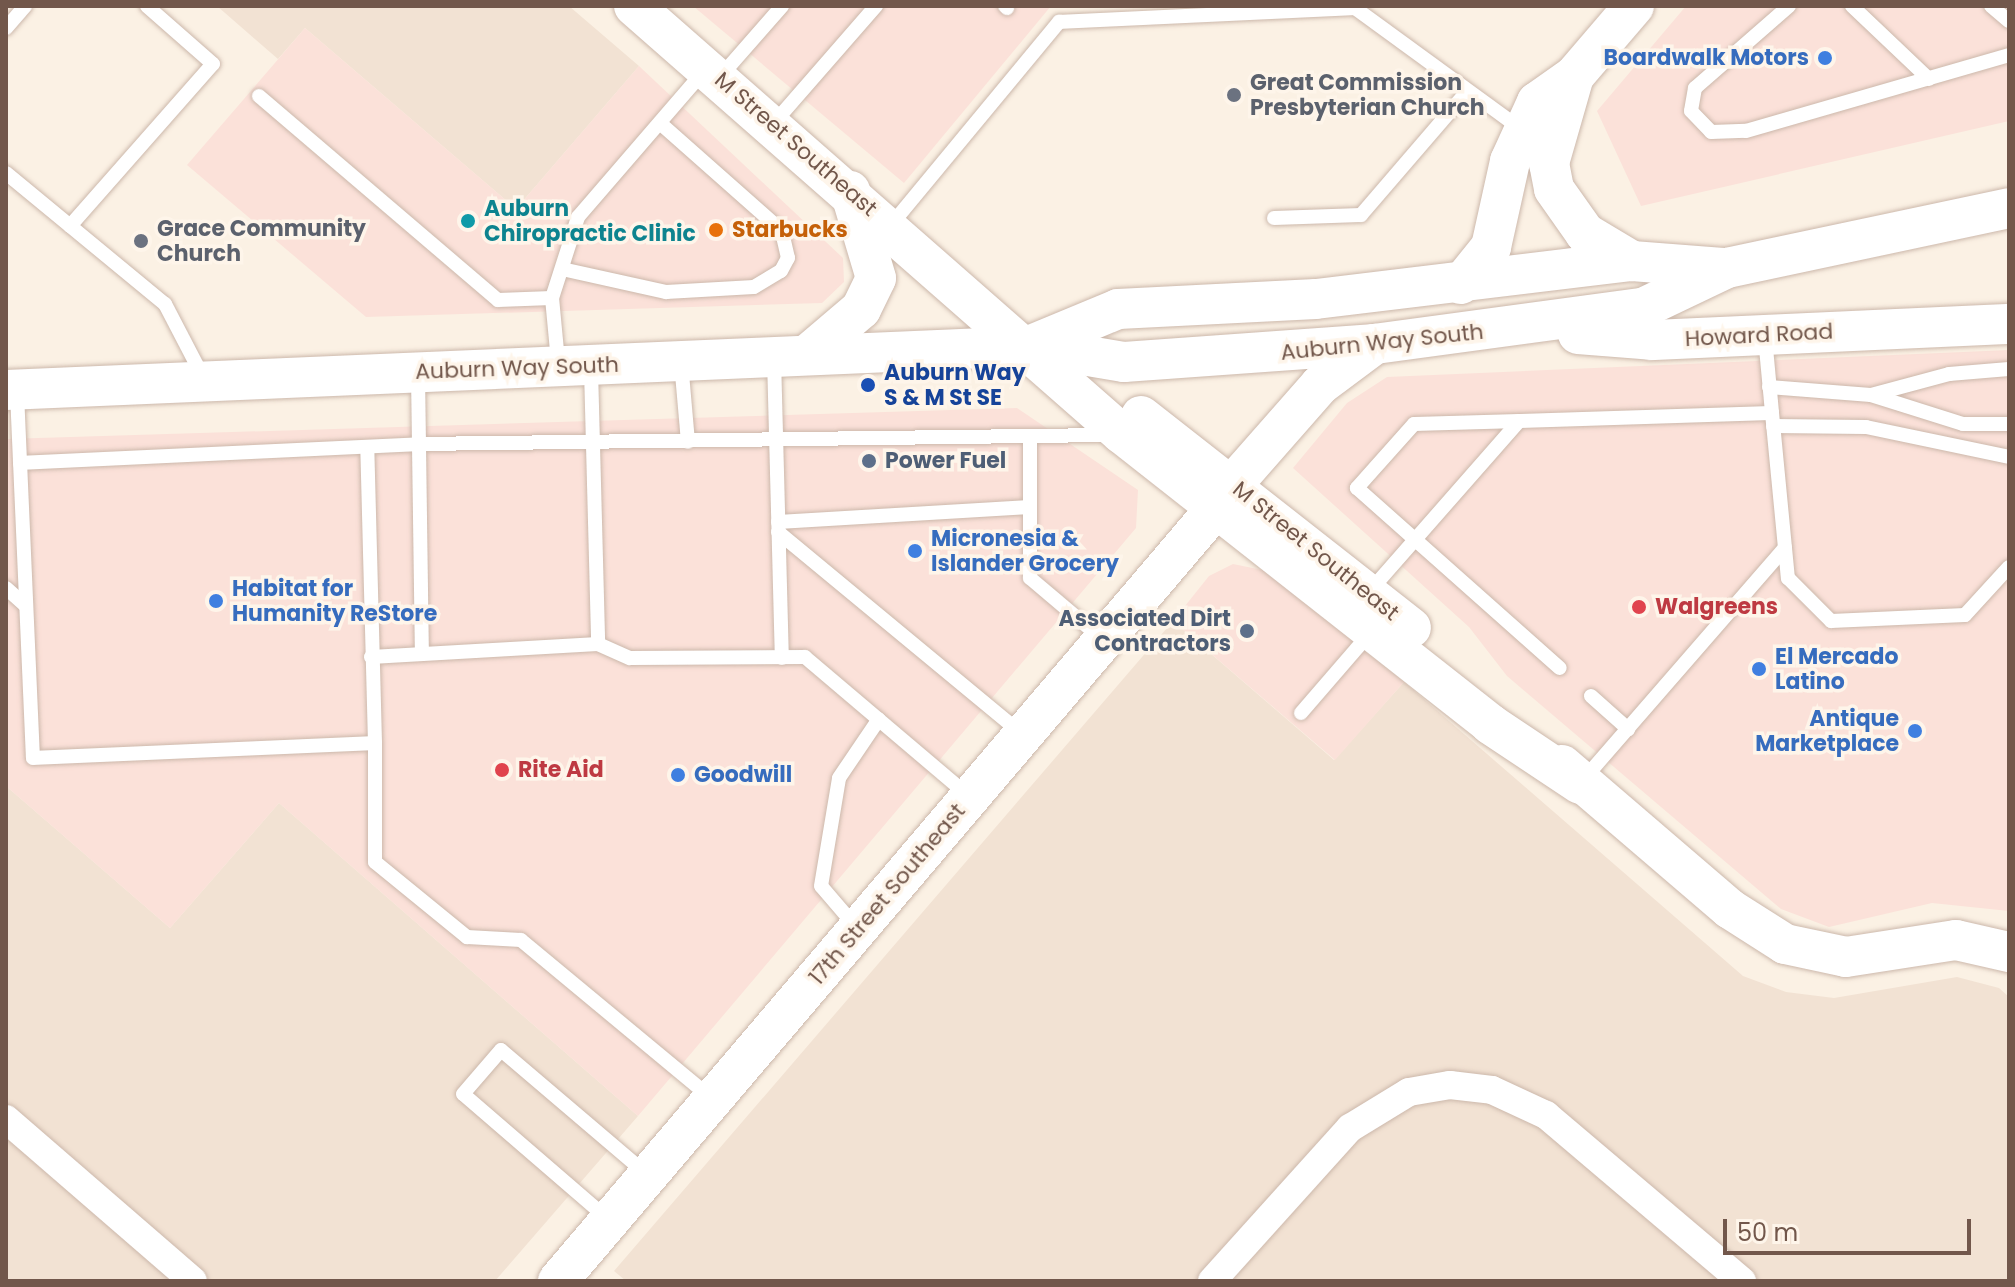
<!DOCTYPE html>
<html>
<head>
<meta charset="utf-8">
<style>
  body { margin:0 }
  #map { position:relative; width:2015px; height:1287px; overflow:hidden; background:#fbf1e4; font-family:Poppins,sans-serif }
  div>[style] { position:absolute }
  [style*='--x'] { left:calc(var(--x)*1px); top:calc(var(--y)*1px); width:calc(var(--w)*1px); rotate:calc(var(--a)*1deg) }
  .residential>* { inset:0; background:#f2e2d3 }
  .commercial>* { inset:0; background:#fbe1d9 }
  .roads { filter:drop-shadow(0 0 2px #ccb8ab) drop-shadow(0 0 2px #ccb8ab) }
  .lane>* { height:14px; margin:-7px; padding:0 7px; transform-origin:7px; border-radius:7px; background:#fff }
  .street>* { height:28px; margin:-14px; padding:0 14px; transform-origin:14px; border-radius:14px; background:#fff }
  .secondary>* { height:40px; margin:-20px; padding:0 20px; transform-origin:20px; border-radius:20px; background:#fff }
  .dots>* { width:22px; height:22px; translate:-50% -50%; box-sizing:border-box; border:4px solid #fef5ea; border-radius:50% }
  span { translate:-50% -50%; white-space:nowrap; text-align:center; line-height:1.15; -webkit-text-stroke:7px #fef5ea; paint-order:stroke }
  .shop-label { font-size:22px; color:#366cbe; font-weight:700 }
  .right { translate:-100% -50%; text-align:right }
  .left { translate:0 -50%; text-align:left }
  .worship-label { font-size:22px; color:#5b616d; font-weight:700 }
  .street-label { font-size:22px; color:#72574b }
  .culture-label { font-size:22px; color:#0d838f; font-weight:700 }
  .food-label { font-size:22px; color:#c56008; font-weight:700 }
  .transit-label { font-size:22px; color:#164399; font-weight:700 }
  .service-label { font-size:22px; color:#4e5e75; font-weight:700 }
  .health-label { font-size:22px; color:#be3a42; font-weight:700 }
  .frame { position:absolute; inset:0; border:8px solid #72574b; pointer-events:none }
  .scale { position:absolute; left:1723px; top:1219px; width:248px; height:36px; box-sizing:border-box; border:4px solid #72574b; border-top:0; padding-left:10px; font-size:24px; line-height:28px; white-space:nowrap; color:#72574b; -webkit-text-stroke:6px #fef5ea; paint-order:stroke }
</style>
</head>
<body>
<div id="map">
  <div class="residential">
    <i style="clip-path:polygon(217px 6px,569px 6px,639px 66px,516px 209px,305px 28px,278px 59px)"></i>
    <i style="clip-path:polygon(1173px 621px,1334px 760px,1404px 682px,1743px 976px,1786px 992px,1834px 998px,1957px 977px,1999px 988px,2009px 997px,2009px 1281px,626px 1281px,614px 1271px)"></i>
    <i style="clip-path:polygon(6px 786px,170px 928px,279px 803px,638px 1116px,495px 1281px,6px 1281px)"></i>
  </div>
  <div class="commercial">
    <i style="clip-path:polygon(693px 6px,1051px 6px,904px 183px)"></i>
    <i style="clip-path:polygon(1686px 6px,2009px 6px,2009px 121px,1641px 206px,1597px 111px)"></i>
    <i style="clip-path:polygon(305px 28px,516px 209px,639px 66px,843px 258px,844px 282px,822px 303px,366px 317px,187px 165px)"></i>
    <i style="clip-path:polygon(2009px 350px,2009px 911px,1932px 903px,1829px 927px,1781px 909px,1507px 676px,1469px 627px,1293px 468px,1347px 403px,1387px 377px)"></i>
    <i style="clip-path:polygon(1017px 408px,1138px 490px,1136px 528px,638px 1116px,279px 803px,170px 928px,6px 786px,6px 439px)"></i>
    <i style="clip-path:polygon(1233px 564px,1267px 571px,1404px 682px,1335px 760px,1173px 621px,1209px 576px)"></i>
  </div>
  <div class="roads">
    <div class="lane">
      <i style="--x:1005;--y:6;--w:3;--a:45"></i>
      <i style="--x:1789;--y:6;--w:125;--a:138.9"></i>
      <i style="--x:1695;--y:88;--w:23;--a:100"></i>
      <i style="--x:1691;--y:111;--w:29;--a:46"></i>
      <i style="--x:1711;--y:132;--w:35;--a:-2"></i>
      <i style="--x:1746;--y:131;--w:274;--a:-16.1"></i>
      <i style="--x:1852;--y:6;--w:106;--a:43.5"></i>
      <i style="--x:1991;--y:6;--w:23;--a:40"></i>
      <i style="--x:6;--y:28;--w:29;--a:-49"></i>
      <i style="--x:719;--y:78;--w:96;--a:-48.8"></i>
      <i style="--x:259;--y:96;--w:314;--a:40.5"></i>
      <i style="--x:498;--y:300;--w:54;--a:-2.1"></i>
      <i style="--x:552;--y:298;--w:64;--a:84.6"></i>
      <i style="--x:773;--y:124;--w:157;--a:-48.9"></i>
      <i style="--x:6;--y:173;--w:206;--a:39.5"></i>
      <i style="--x:165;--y:304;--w:82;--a:62.5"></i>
      <i style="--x:1274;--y:218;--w:87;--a:-2"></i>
      <i style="--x:1361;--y:215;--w:160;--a:-49.3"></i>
      <i style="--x:891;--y:225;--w:264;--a:-50.4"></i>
      <i style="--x:1059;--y:22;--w:296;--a:-2.7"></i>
      <i style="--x:1355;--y:8;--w:205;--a:36.1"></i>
      <i style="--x:70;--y:226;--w:216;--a:-48.6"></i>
      <i style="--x:213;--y:64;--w:88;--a:-138.7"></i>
      <i style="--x:562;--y:269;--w:107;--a:12.5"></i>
      <i style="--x:666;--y:292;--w:88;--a:-3.3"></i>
      <i style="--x:754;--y:287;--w:31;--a:-31"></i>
      <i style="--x:781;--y:271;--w:15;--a:-62"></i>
      <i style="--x:788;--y:258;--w:28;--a:-103"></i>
      <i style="--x:782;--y:231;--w:163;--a:-138.5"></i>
      <i style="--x:552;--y:298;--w:85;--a:-72.2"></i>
      <i style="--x:578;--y:217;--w:194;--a:-49.2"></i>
      <i style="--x:1765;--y:337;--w:76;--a:84.7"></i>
      <i style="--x:774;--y:358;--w:300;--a:88.5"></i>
      <i style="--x:681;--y:362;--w:80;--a:85"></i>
      <i style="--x:591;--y:369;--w:275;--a:88.5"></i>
      <i style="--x:418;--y:374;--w:280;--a:89.2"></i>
      <i style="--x:1769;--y:387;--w:102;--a:4.5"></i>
      <i style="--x:1871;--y:395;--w:96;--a:17.5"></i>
      <i style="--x:1963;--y:424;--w:46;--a:0"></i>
      <i style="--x:17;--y:393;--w:365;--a:87.5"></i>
      <i style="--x:33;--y:758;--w:342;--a:-2.5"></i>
      <i style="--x:375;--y:743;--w:296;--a:-91.5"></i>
      <i style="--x:1871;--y:395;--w:81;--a:-15.1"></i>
      <i style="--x:1949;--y:374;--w:60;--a:-4.8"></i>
      <i style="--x:1519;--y:421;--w:105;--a:178.4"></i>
      <i style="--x:1414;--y:424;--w:86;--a:131.7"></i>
      <i style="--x:1357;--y:488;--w:271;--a:41.6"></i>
      <i style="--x:1773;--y:426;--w:93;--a:0.6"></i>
      <i style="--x:1866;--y:427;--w:146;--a:11.8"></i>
      <i style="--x:1030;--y:439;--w:139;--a:90"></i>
      <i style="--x:1030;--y:578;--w:93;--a:40.2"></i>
      <i style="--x:20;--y:463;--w:399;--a:-2.7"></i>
      <i style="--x:419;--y:444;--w:692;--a:-0.75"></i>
      <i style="--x:778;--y:522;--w:252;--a:-3.4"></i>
      <i style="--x:778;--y:532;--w:317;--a:39.6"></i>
      <i style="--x:6;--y:588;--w:27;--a:42"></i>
      <i style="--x:1369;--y:592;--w:227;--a:-48.7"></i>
      <i style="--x:1519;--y:421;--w:253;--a:-1.8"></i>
      <i style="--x:1772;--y:413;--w:166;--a:84.5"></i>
      <i style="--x:1788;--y:578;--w:61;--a:45"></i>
      <i style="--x:1831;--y:621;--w:134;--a:-2.6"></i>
      <i style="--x:1965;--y:615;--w:65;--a:-47.5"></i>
      <i style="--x:371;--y:657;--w:227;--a:-3.3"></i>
      <i style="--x:598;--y:644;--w:35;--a:24"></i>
      <i style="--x:630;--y:658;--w:175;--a:-0.3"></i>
      <i style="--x:805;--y:657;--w:215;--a:40.3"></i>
      <i style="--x:1591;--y:696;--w:50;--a:41.7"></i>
      <i style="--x:1301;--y:713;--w:107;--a:-49.2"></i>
      <i style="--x:375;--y:743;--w:119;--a:90"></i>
      <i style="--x:375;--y:862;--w:119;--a:39.2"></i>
      <i style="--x:467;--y:937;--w:54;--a:3.2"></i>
      <i style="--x:521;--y:940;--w:247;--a:39.7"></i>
      <i style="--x:1583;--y:780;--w:308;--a:-49"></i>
      <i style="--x:857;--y:928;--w:55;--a:-130.6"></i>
      <i style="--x:821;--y:886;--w:109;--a:-80.5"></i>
      <i style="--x:839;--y:778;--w:71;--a:-55.9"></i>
      <i style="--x:608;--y:1219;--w:191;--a:-139.2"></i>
      <i style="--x:463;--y:1094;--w:58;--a:-49.2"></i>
      <i style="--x:501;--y:1050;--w:193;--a:40.4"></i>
    </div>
    <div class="street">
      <i style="--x:6;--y:1119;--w:247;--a:40.9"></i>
      <i style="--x:1212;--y:1281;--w:206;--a:-48"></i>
      <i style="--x:1350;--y:1128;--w:69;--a:-31.4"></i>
      <i style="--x:1409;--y:1092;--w:42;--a:-9.7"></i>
      <i style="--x:1450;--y:1085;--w:42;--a:6.8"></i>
      <i style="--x:1492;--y:1090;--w:60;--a:24.8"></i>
      <i style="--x:1546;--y:1115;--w:257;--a:40.3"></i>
    </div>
    <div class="secondary">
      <i style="--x:634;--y:6;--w:649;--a:41.25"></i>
      <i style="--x:1122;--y:434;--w:469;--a:38.2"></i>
      <i style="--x:1490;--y:724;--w:108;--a:33.7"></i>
      <i style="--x:1574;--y:76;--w:91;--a:106"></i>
      <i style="--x:1549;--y:163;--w:26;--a:79"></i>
      <i style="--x:1554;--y:189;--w:54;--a:54.8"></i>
      <i style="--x:1585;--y:233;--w:55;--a:30.8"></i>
      <i style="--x:1461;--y:284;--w:48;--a:-51"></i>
      <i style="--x:1491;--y:247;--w:88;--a:-77.5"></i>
      <i style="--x:1510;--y:161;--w:65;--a:-65.4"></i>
      <i style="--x:1537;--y:102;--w:45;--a:-35.1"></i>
      <i style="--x:1574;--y:76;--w:92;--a:-49.4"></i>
      <i style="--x:1578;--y:334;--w:74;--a:4.6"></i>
      <i style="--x:1652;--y:340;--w:357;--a:-2.6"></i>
      <i style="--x:1029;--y:346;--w:96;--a:-22.6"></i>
      <i style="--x:1118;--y:309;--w:198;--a:-2.9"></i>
      <i style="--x:1316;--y:299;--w:318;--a:-6.9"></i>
      <i style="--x:1632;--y:261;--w:91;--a:4.4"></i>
      <i style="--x:807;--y:355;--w:71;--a:-40.4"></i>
      <i style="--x:861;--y:309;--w:34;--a:-64"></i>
      <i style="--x:876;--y:278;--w:91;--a:-106.6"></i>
      <i style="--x:6;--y:390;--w:1024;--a:-2.46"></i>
      <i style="--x:1029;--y:346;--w:96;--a:9.6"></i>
      <i style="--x:1124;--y:362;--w:252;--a:-4.1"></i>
      <i style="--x:1375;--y:344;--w:270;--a:-7.7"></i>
      <i style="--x:1643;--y:308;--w:93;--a:-25.5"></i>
      <i style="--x:1727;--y:268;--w:288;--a:-12"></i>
      <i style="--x:1141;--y:416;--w:343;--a:38.1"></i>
      <i style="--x:1233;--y:484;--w:132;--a:-48.7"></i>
      <i style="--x:1320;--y:385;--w:69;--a:-36.7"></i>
      <i style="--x:1562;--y:765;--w:221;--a:40.6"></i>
      <i style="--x:1730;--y:909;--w:65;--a:32.5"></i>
      <i style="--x:1785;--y:944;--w:62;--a:12"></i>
      <i style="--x:1846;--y:957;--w:111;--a:-8.8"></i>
      <i style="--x:1956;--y:940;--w:54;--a:12.8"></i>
      <i style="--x:558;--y:1281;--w:1015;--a:-49.59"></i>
    </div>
  </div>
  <div class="dots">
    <i style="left:1825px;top:58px;background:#3f7fe0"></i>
    <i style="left:1234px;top:95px;background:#6b7280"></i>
    <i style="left:468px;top:221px;background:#0f9aa8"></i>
    <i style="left:716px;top:230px;background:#e8710a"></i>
    <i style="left:141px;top:241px;background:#6b7280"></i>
    <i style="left:868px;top:385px;background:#1a4fb4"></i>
    <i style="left:869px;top:461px;background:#5c6f8a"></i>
    <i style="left:915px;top:551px;background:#3f7fe0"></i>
    <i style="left:216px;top:601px;background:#3f7fe0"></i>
    <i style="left:1639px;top:607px;background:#e0444e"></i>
    <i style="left:1247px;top:631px;background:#5c6f8a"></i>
    <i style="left:1759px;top:669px;background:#3f7fe0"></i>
    <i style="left:1915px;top:731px;background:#3f7fe0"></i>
    <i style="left:502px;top:770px;background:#e0444e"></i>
    <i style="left:678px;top:775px;background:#3f7fe0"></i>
  </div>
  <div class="shop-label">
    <span class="right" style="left:1809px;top:58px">Boardwalk Motors</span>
    <span class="left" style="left:931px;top:551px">Micronesia &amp;<br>Islander Grocery</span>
    <span class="left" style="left:232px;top:601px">Habitat for<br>Humanity ReStore</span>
    <span class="left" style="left:1775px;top:669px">El Mercado<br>Latino</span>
    <span class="right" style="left:1899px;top:731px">Antique<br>Marketplace</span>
    <span class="left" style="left:694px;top:775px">Goodwill</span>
  </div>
  <div class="worship-label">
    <span class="left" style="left:1250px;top:95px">Great Commission<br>Presbyterian Church</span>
    <span class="left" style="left:157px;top:241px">Grace Community<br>Church</span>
  </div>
  <div class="street-label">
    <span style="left:796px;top:144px;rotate:41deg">M Street Southeast</span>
    <span style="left:1759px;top:335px;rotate:-3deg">Howard Road</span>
    <span style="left:1382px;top:342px;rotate:-6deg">Auburn Way South</span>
    <span style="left:517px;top:368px;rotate:-2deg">Auburn Way South</span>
    <span style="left:1316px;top:551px;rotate:39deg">M Street Southeast</span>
    <span style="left:887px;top:894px;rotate:-50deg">17th Street Southeast</span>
  </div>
  <div class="culture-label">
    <span class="left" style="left:484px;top:221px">Auburn<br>Chiropractic Clinic</span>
  </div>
  <div class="food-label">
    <span class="left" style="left:732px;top:230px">Starbucks</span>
  </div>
  <div class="transit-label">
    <span class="left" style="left:884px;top:385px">Auburn Way<br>S &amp; M St SE</span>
  </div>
  <div class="service-label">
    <span class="left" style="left:885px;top:461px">Power Fuel</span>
    <span class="right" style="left:1231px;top:631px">Associated Dirt<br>Contractors</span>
  </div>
  <div class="health-label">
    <span class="left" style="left:1655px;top:607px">Walgreens</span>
    <span class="left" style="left:518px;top:770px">Rite Aid</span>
  </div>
  <div class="frame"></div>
  <div class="scale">50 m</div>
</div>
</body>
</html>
